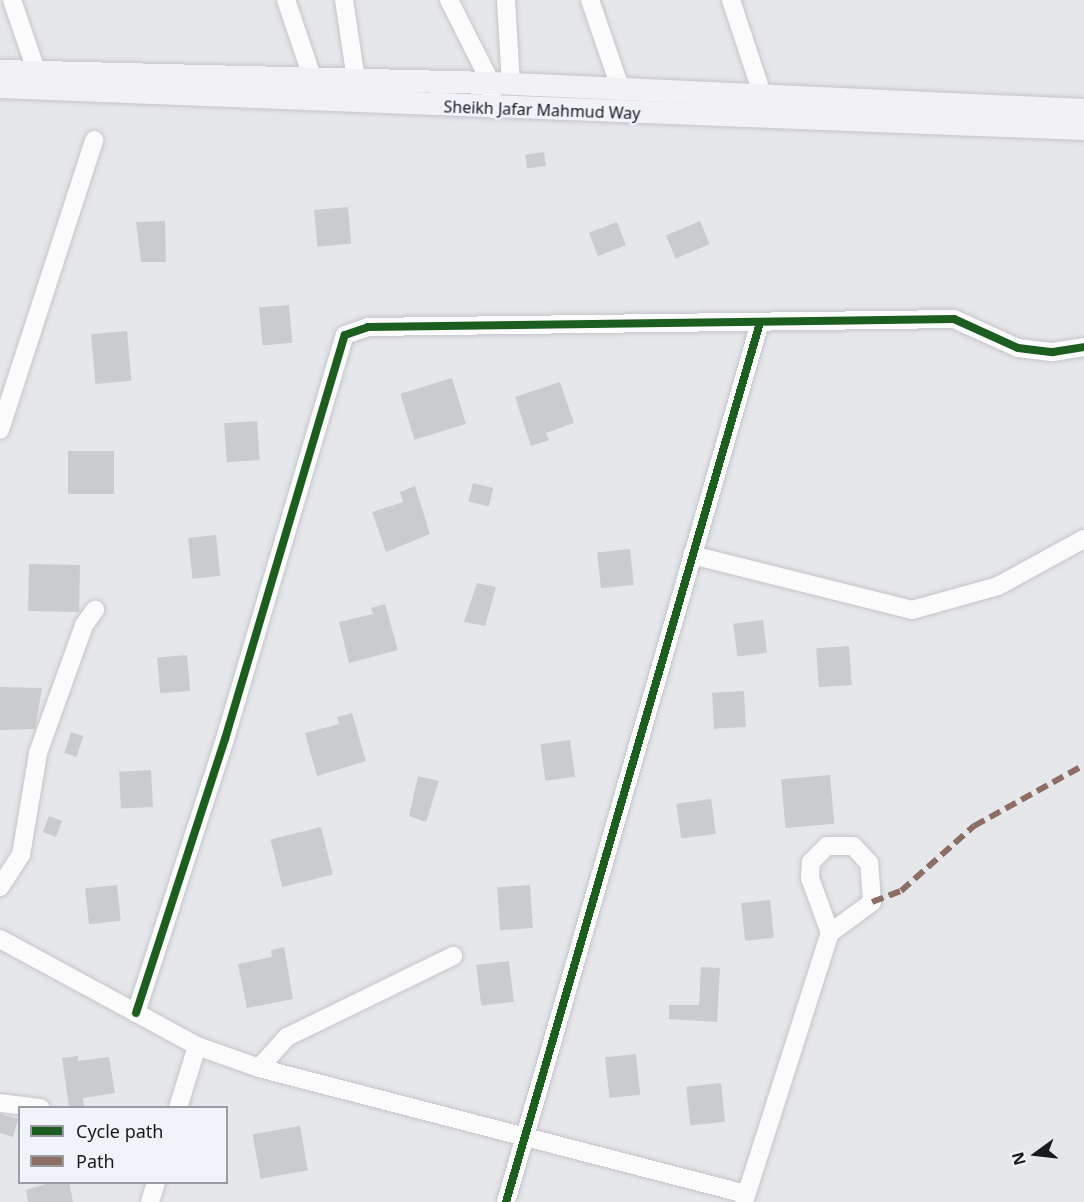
<!DOCTYPE html>
<html>
<head>
<meta charset="utf-8">
<style>
  body { margin:0 }
  #map { position:relative; width:1084px; height:1202px; overflow:hidden; background:#e6e7eb; font-family:"Noto Sans",sans-serif }
  div>[style] { position:absolute }
  [style*='--x'] { left:calc(var(--x)*1px); top:calc(var(--y)*1px); width:calc(var(--w)*1px); rotate:calc(var(--a)*1deg) }
  .building>* { inset:0; background:#cacbce; transform-origin:0 0 }
  .roads { filter:drop-shadow(0 0 2px #c4c5c8) drop-shadow(0 0 2px #c4c5c8) }
  .minor>* { height:18px; margin:-9px; padding:0 9px; transform-origin:9px; border-radius:9px; background:#fbfbfc }
  .major>* { height:22px; margin:-11px; padding:0 11px; transform-origin:11px; border-radius:11px; background:#f2f2f6 }
  .quiet>* { height:6px; margin-top:-3px; transform-origin:0; background:repeating-linear-gradient(90deg,#8d6e63 0 12px,transparent 0 18px) }
  .cycleway>* { height:8px; margin:-4px; padding:0 4px; transform-origin:4px; border-radius:4px; background:#1b5e20 }
  span { translate:-50% -50%; white-space:nowrap; text-align:center; line-height:1.15; -webkit-text-stroke:4.5px #f1f3fb; paint-order:stroke }
  .street-label { font-size:16px; color:#18191b }
  .legend { position:absolute; left:18px; top:1106px; width:210px; height:78px; box-sizing:border-box; background:#f1f3fb; border:2px solid #9a9ca1; margin:0; padding:8px 10px; list-style:none; font-size:18px; color:#18191b }
  .legend li { display:flex; align-items:center; gap:12px; height:30px }
  .legend b { width:30px; border:2px solid #9a9ca1 }
  .north { position:absolute; left:1006px; top:1124px; width:60px; height:60px; -webkit-text-stroke:4px #f1f3fb; paint-order:stroke; rotate:255deg; font-size:16px; font-weight:700; line-height:24px; text-align:center; color:#18191b }
  .north::after { content:''; display:block; margin:auto; width:21px; height:27px; background:#18191b; clip-path:polygon(50% 0,100% 100%,50% 72%,0 100%) }
</style>
</head>
<body>
<div id="map">
  <div class="building">
    <i style="left:544px;top:152px;width:14px;height:19px;rotate:82deg"></i>
    <i style="left:348px;top:207px;width:37px;height:34px;rotate:85deg"></i>
    <i style="clip-path:polygon(165px 221px,166px 262px,141px 262px,136px 222px)"></i>
    <i style="left:700px;top:221px;width:25px;height:37px;rotate:67deg"></i>
    <i style="left:617px;top:222px;width:25px;height:30px;rotate:69deg"></i>
    <i style="left:289px;top:305px;width:38px;height:30px;rotate:85deg"></i>
    <i style="left:127px;top:331px;width:50px;height:36px;rotate:85deg"></i>
    <i style="left:452px;top:378px;width:48px;height:54px;rotate:73deg"></i>
    <i style="clip-path:polygon(560px 382px,574px 423px,546px 433px,549px 440px,531px 446px,515px 397px)"></i>
    <i style="left:257px;top:421px;width:39px;height:33px;rotate:86deg"></i>
    <i style="left:68px;top:451px;width:46px;height:43px"></i>
    <i style="left:473px;top:483px;width:21px;height:19px;rotate:14deg"></i>
    <i style="clip-path:polygon(415px 486px,430px 534px,386px 552px,372px 512px,403px 502px,400px 492px)"></i>
    <i style="left:216px;top:535px;width:41px;height:28px;rotate:84deg"></i>
    <i style="left:630px;top:549px;width:36px;height:33px;rotate:84deg"></i>
    <i style="left:80px;top:565px;width:47px;height:51px;rotate:91deg"></i>
    <i style="clip-path:polygon(477px 583px,496px 587px,485px 626px,464px 622px)"></i>
    <i style="clip-path:polygon(385px 604px,398px 650px,349px 663px,339px 622px,373px 614px,371px 608px)"></i>
    <i style="left:763px;top:620px;width:33px;height:30px;rotate:83deg"></i>
    <i style="left:849px;top:646px;width:39px;height:33px;rotate:86deg"></i>
    <i style="left:187px;top:655px;width:36px;height:30px;rotate:85deg"></i>
    <i style="clip-path:polygon(0 687px,42px 688px,35px 729px,0 730px)"></i>
    <i style="left:744px;top:691px;width:36px;height:32px;rotate:87deg"></i>
    <i style="clip-path:polygon(352px 713px,366px 761px,317px 776px,305px 733px,339px 724px,337px 717px)"></i>
    <i style="left:71px;top:732px;width:13px;height:22px;rotate:18deg"></i>
    <i style="left:570px;top:740px;width:37px;height:30px;rotate:82deg"></i>
    <i style="left:151px;top:770px;width:37px;height:32px;rotate:87deg"></i>
    <i style="left:830px;top:775px;width:49px;height:49px;rotate:85deg"></i>
    <i style="clip-path:polygon(418px 776px,439px 781px,426px 822px,409px 816px)"></i>
    <i style="left:711px;top:799px;width:35px;height:35px;rotate:82deg"></i>
    <i style="left:49px;top:816px;width:14px;height:17px;rotate:21deg"></i>
    <i style="left:321px;top:827px;width:49px;height:52px;rotate:76deg"></i>
    <i style="left:117px;top:885px;width:36px;height:32px;rotate:84deg"></i>
    <i style="left:530px;top:885px;width:43px;height:33px;rotate:86deg"></i>
    <i style="left:770px;top:900px;width:38px;height:29px;rotate:84deg"></i>
    <i style="clip-path:polygon(284px 947px,293px 999px,247px 1008px,238px 964px,272px 957px,271px 950px)"></i>
    <i style="left:509px;top:961px;width:41px;height:33px;rotate:83deg"></i>
    <i style="clip-path:polygon(701px 967px,720px 968px,717px 1022px,669px 1019px,669px 1005px,699px 1005px)"></i>
    <i style="left:636px;top:1054px;width:41px;height:31px;rotate:84deg"></i>
    <i style="clip-path:polygon(78px 1056px,78px 1061px,109px 1057px,115px 1093px,83px 1098px,84px 1107px,69px 1107px,62px 1058px)"></i>
    <i style="left:721px;top:1083px;width:39px;height:35px;rotate:84deg"></i>
    <i style="clip-path:polygon(0 1114px,18px 1119px,13px 1137px,0 1133px)"></i>
    <i style="left:300px;top:1126px;width:45px;height:48px;rotate:80deg"></i>
    <i style="clip-path:polygon(52px 1182px,69px 1182px,73px 1202px,28px 1202px,26px 1190px)"></i>
  </div>
  <div class="roads">
    <div class="minor">
      <i style="--x:12;--y:0;--w:77;--a:71.1"></i>
      <i style="--x:286;--y:0;--w:81;--a:71.3"></i>
      <i style="--x:344;--y:0;--w:80;--a:81.4"></i>
      <i style="--x:449;--y:0;--w:93;--a:63.2"></i>
      <i style="--x:491;--y:83;--w:26;--a:86"></i>
      <i style="--x:506;--y:0;--w:84;--a:86.6"></i>
      <i style="--x:590;--y:0;--w:95;--a:71"></i>
      <i style="--x:731;--y:0;--w:99;--a:71.7"></i>
      <i style="--x:0;--y:430;--w:305;--a:-72"></i>
      <i style="--x:692;--y:555;--w:227;--a:14"></i>
      <i style="--x:912;--y:610;--w:89;--a:-15.6"></i>
      <i style="--x:998;--y:586;--w:98;--a:-28.7"></i>
      <i style="--x:0;--y:887;--w:38;--a:-57"></i>
      <i style="--x:21;--y:855;--w:103;--a:-80.5"></i>
      <i style="--x:38;--y:753;--w:136;--a:-70.2"></i>
      <i style="--x:84;--y:625;--w:19;--a:-54"></i>
      <i style="--x:0;--y:939;--w:224;--a:28.5"></i>
      <i style="--x:197;--y:1046;--w:66;--a:19.5"></i>
      <i style="--x:259;--y:1068;--w:503;--a:14.51"></i>
      <i style="--x:136;--y:1013;--w:288;--a:-72"></i>
      <i style="--x:225;--y:739;--w:421;--a:-73.5"></i>
      <i style="--x:345;--y:335;--w:24;--a:-19"></i>
      <i style="--x:368;--y:327;--w:586;--a:-0.78"></i>
      <i style="--x:954;--y:319;--w:70;--a:24.4"></i>
      <i style="--x:1018;--y:348;--w:35;--a:7"></i>
      <i style="--x:1053;--y:352;--w:31;--a:-9"></i>
      <i style="--x:259;--y:1068;--w:42;--a:-47.9"></i>
      <i style="--x:287;--y:1037;--w:185;--a:-26"></i>
      <i style="--x:0;--y:1103;--w:41;--a:7"></i>
      <i style="--x:178;--y:1108;--w:65;--a:-73"></i>
      <i style="--x:150;--y:1202;--w:21;--a:-73"></i>
      <i style="--x:506;--y:1202;--w:912;--a:-73.89"></i>
      <i style="--x:744;--y:1202;--w:282;--a:-72.3"></i>
      <i style="--x:830;--y:933;--w:52;--a:-36.4"></i>
      <i style="--x:872;--y:902;--w:39;--a:-94"></i>
      <i style="--x:869;--y:863;--w:23;--a:-133"></i>
      <i style="--x:853;--y:846;--w:26;--a:180"></i>
      <i style="--x:827;--y:846;--w:23;--a:135"></i>
      <i style="--x:811;--y:862;--w:16;--a:94"></i>
      <i style="--x:810;--y:878;--w:59;--a:70"></i>
    </div>
    <div class="major">
      <i style="--x:0;--y:71;--w:491;--a:1.4"></i>
      <i style="--x:491;--y:83;--w:594;--a:2.61"></i>
      <i style="--x:0;--y:87;--w:1085;--a:2.22"></i>
    </div>
  </div>
  <div class="quiet">
    <i style="--x:872;--y:902;--w:31;--a:-21"></i>
    <i style="--x:901;--y:891;--w:98;--a:-41.7"></i>
    <i style="--x:974;--y:826;--w:126;--a:-29"></i>
  </div>
  <div class="cycleway">
    <i style="--x:136;--y:1013;--w:288;--a:-72"></i>
    <i style="--x:225;--y:739;--w:421;--a:-73.5"></i>
    <i style="--x:345;--y:335;--w:24;--a:-19"></i>
    <i style="--x:368;--y:327;--w:586;--a:-0.78"></i>
    <i style="--x:954;--y:319;--w:70;--a:24.4"></i>
    <i style="--x:1018;--y:348;--w:35;--a:7"></i>
    <i style="--x:1053;--y:352;--w:31;--a:-9"></i>
    <i style="--x:506;--y:1202;--w:912;--a:-73.89"></i>
  </div>
  <div class="street-label">
    <span style="left:542px;top:110px;rotate:2deg">Sheikh Jafar Mahmud Way</span>
  </div>
  <ul class="legend">
  <li><b style="height:8px;background:#1b5e20"></b>Cycle path</li>
  <li><b style="height:8px;background:#8d6e63"></b>Path</li>
  </ul>
  <div class="north">N</div>
</div>
</body>
</html>
